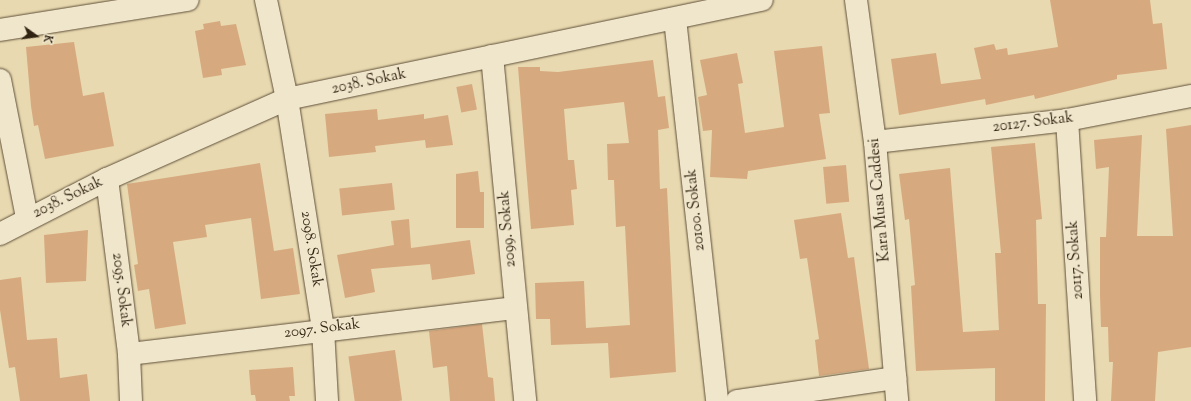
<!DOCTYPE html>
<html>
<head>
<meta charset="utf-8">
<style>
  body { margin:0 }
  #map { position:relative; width:1191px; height:401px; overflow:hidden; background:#e8d9b0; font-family:"Sorts Mill Goudy",serif }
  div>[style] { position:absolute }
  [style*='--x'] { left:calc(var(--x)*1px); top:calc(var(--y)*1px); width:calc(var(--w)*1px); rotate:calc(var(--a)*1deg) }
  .building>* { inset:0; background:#d7a97f; transform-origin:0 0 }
  .roads { filter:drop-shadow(0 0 1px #5f5039) drop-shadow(0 0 1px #5f5039) }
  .minor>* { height:22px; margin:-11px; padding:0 11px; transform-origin:11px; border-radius:11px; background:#f0e6cc }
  span { translate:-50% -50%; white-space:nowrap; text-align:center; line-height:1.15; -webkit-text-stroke:3px #f0e6cc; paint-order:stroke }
  .street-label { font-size:15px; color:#312311 }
  .north { position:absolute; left:16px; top:16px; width:40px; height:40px; -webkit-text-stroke:3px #f0e6cc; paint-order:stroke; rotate:104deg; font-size:11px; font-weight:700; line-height:16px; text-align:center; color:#312311 }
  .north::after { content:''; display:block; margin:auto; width:14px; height:18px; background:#312311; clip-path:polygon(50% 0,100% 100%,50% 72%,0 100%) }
</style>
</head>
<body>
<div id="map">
  <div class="building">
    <i style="clip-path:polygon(1050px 0,1150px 0,1153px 24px,1162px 23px,1167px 69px,1117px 75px,1117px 79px,1035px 99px,1034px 95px,986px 105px,985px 99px,899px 115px,891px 59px,936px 53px,941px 84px,981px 79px,974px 48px,994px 44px,996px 50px,1007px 48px,1008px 55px,1058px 47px)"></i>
    <i style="clip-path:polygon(220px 21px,221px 26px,236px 24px,246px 65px,221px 69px,222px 75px,203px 78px,195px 31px,204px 29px,203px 24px)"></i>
    <i style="clip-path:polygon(74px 42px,83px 96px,104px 92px,114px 146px,45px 159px,38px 125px,34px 126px,31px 106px,26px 47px)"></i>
    <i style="clip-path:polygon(822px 46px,830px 113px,819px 114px,826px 159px,748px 171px,747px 179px,710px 177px,712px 130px,703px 131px,698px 97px,707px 95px,700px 60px,737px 53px,743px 83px,738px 84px,745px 133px,784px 127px,774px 51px)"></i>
    <i style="clip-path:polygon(653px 60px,658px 97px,665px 96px,669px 128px,658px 130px,660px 189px,667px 188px,676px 372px,610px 378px,608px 343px,551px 345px,550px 319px,536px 319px,535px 283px,584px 281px,586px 328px,630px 325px,625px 226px,616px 227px,614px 180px,608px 180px,607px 144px,629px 143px,624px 102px,564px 109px,568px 160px,574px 160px,577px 189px,571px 190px,574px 225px,531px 229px,518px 67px,540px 67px,540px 71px,558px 72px)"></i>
    <i style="left:472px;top:84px;width:26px;height:16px;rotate:79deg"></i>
    <i style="clip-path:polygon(377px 109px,378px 120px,424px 114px,424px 119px,448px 115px,453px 145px,426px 148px,425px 140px,375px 146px,376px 152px,329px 157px,325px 114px)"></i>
    <i style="clip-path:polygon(1191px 125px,1191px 347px,1158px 352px,1155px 401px,1111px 401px,1113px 362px,1109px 362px,1108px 327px,1101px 327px,1100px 295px,1100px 237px,1106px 237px,1109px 167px,1096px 169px,1094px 140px,1142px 135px,1137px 236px,1173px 236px,1166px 129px)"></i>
    <i style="clip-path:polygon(1035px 143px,1042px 219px,1036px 220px,1038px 304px,1046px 304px,1045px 401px,995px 401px,995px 368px,916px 371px,911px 286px,915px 285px,909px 219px,905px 220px,899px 174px,950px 168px,963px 332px,999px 330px,995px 253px,1001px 253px,991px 147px)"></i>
    <i style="clip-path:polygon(260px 163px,274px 251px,293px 248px,300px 294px,261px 299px,251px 218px,205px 225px,207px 237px,173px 242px,186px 324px,155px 329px,149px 289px,138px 291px,134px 265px,138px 264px,127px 184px)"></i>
    <i style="left:846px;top:165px;width:37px;height:23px;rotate:85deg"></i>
    <i style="clip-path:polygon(478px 171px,480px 192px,484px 192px,484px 228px,456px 228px,456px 174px)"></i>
    <i style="left:392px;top:183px;width:27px;height:53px;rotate:84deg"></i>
    <i style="clip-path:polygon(841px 213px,848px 258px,854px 257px,869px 369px,819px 376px,815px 340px,819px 339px,807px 258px,800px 259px,794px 220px)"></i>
    <i style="clip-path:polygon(409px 219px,411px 248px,470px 240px,475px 274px,432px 280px,430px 264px,371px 269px,375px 292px,345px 298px,337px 255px,394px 245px,391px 221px)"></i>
    <i style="clip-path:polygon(88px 230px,86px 281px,46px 283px,44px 235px)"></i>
    <i style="clip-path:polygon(21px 277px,27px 340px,57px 338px,60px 378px,87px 374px,90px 401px,20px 401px,15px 367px,9px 368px,0 310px,0 280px)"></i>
    <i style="clip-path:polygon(482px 324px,488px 377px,493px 378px,495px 401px,450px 401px,447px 366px,433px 368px,429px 331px)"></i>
    <i style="left:395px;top:350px;width:51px;height:47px;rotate:82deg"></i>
    <i style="clip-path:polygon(293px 367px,295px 396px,289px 396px,290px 401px,256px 401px,255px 395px,251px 395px,249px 370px)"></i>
  </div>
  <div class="roads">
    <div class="minor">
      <i style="--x:266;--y:0;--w:101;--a:78"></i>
      <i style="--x:287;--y:99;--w:233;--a:81.1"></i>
      <i style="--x:323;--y:329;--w:72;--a:86.8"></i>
      <i style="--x:856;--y:0;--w:143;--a:82.4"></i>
      <i style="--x:875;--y:142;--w:260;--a:85.1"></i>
      <i style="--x:675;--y:19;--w:384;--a:83.7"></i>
      <i style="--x:0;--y:30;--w:190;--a:-9.1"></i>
      <i style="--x:492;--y:56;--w:347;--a:84.5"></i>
      <i style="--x:0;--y:80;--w:141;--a:78.9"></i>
      <i style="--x:1067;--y:120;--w:282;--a:86.3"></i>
      <i style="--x:875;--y:142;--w:193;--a:-6.5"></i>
      <i style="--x:1067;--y:120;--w:126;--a:-11"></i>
      <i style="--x:107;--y:179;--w:176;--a:82.8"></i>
      <i style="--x:129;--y:354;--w:47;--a:87.6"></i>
      <i style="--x:0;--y:234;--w:120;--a:-27.2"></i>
      <i style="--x:107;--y:179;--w:197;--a:-24"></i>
      <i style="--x:287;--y:99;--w:485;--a:-11.8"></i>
      <i style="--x:129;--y:354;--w:389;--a:-6.8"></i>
      <i style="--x:737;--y:401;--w:160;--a:-8.3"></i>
    </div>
  </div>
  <div class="street-label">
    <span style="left:369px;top:82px;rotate:-12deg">2038. Sokak</span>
    <span style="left:1033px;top:123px;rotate:-7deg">20127. Sokak</span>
    <span style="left:68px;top:198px;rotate:-26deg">2038. Sokak</span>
    <span style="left:880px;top:200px;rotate:-95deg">Kara Musa Caddesi</span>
    <span style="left:696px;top:210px;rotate:-96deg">20100. Sokak</span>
    <span style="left:508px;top:229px;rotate:-95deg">2099. Sokak</span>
    <span style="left:311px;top:249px;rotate:81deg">2098. Sokak</span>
    <span style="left:1076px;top:260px;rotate:-94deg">20117. Sokak</span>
    <span style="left:121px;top:290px;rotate:83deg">2095. Sokak</span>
    <span style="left:322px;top:329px;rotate:-7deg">2097. Sokak</span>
  </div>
  <div class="north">K</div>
</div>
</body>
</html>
